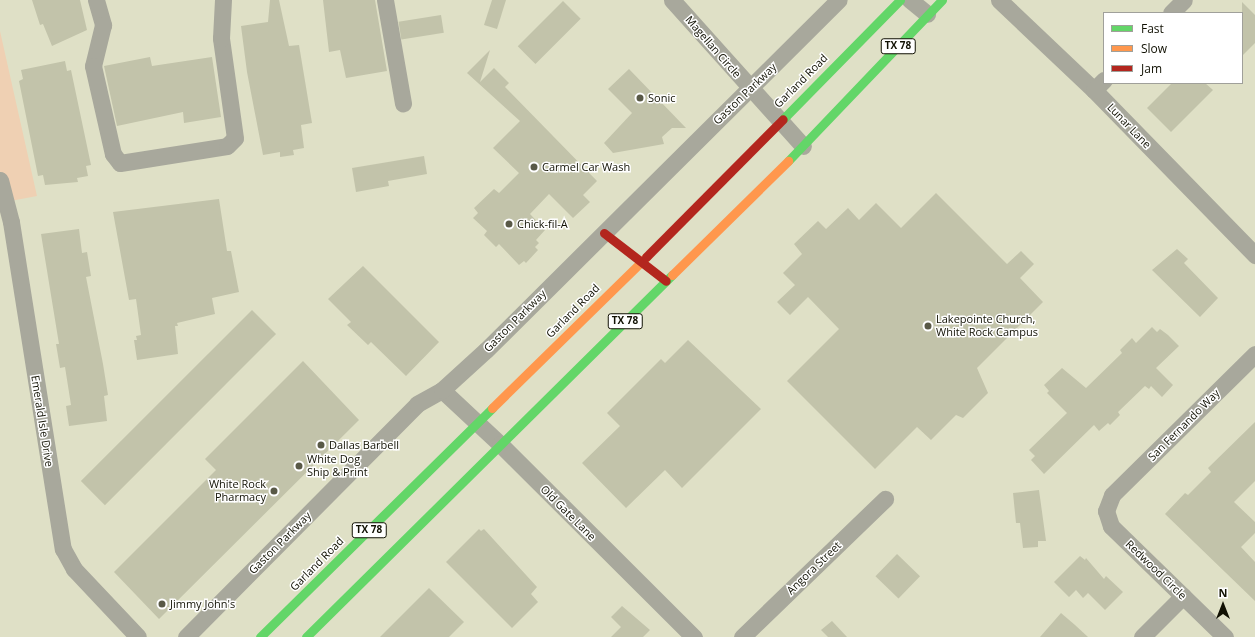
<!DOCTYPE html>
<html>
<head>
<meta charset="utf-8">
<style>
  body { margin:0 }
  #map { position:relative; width:1255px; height:637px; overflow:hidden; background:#dfe0c6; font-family:"Open Sans",sans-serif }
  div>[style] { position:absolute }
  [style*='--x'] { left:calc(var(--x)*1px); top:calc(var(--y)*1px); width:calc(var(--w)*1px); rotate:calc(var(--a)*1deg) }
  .green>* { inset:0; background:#efd0b3 }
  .building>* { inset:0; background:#c2c3aa; transform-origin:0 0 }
  .street>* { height:17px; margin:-8.5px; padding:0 8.5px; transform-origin:8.5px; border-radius:8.5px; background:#a8a89c }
  .fast>* { height:9px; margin:-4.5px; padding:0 4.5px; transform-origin:4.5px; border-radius:4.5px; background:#63d668 }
  .slow>* { height:9px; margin:-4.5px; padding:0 4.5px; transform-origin:4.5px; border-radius:4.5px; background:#ff974d }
  .jam>* { height:9px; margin:-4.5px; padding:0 4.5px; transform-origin:4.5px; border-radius:4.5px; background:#b3261e }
  .dots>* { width:11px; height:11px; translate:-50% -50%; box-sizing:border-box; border:2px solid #fff; border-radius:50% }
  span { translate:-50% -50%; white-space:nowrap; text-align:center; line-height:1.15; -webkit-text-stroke:3px #fff; paint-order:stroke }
  .shield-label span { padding:1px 3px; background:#fff; border:1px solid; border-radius:3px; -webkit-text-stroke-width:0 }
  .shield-label { font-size:10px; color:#111103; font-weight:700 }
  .street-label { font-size:11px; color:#111103 }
  .poi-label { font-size:11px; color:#111103 }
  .left { translate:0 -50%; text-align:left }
  .right { translate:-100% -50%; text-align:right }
  .legend { position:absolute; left:1103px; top:12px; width:140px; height:72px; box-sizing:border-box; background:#fff; border:1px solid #a0a09a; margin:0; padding:5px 7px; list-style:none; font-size:12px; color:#111103 }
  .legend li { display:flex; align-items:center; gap:8px; height:20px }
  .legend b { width:20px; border:1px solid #a0a09a }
  .north { position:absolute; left:1203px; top:585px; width:40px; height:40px; -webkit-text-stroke:3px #fff; paint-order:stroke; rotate:0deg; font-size:11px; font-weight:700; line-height:16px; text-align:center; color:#111103 }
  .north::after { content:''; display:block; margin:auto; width:14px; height:18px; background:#111103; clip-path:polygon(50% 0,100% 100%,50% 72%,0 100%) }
</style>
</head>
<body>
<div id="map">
  <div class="green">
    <i style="clip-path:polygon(0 31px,37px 196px,0 203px)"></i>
  </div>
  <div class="building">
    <i style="clip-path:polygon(32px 0,80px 0,87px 30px,52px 46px,43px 24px,40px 25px)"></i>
    <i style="clip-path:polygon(270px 0,279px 0,289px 46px,299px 45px,312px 123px,301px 125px,304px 148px,293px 150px,294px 155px,280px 157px,280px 152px,263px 155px,247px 72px,241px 26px,268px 22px)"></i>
    <i style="clip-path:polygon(323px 0,375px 0,387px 71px,346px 78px,340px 50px,329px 52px)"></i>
    <i style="clip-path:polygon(492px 0,506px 0,497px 29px,484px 25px)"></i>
    <i style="left:563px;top:1px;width:25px;height:64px;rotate:45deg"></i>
    <i style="clip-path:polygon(1242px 2px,1255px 15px,1255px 43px,1242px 56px)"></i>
    <i style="left:441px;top:15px;width:18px;height:43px;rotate:81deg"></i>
    <i style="clip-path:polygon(490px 50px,480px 82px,494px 68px,509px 83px,505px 87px,597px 181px,583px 195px,590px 202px,573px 218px,549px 194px,530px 214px,545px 230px,536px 240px,539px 243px,535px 247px,538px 250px,526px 263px,524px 261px,519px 265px,499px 244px,496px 247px,484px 235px,487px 231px,473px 218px,478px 213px,474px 208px,494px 189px,499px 193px,519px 173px,493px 148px,520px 121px,467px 73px)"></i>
    <i style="clip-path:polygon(150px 57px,152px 66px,212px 57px,221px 117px,184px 123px,183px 112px,117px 126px,104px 66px)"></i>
    <i style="clip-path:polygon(65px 61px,67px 71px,71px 70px,91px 165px,86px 166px,88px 176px,77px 178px,78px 182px,45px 185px,43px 175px,38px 176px,19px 81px,23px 79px,21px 70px)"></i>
    <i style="clip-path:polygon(629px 69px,686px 128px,672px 128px,662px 137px,664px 144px,613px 153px,604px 143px,632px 113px,608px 89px)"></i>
    <i style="clip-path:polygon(1172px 83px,1205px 83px,1213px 90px,1171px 132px,1147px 108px)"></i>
    <i style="clip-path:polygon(424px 156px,427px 174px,388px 181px,389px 186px,356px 192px,352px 168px)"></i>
    <i style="clip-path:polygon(936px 193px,1007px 264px,1021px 251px,1034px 264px,1020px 278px,1043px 302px,977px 368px,988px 393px,963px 418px,956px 415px,931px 440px,917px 427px,875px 469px,787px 381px,839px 329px,808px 297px,790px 315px,777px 302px,795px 285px,783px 273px,802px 254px,794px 244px,818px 221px,826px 229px,848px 208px,859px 220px,876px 203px,901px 228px)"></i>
    <i style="clip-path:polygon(219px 199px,227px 251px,231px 251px,239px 292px,212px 298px,215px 314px,177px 323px,178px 326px,175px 326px,178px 354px,137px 360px,134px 340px,137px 340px,136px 336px,141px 335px,136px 299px,129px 300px,113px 212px)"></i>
    <i style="clip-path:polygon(79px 229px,82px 253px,87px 252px,91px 276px,86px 277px,103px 364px,108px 395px,104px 396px,107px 421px,69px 426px,66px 406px,71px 405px,65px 367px,60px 368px,56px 344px,59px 344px,41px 234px)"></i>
    <i style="clip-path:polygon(1177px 249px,1188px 259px,1184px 263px,1218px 298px,1200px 317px,1152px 270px)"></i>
    <i style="clip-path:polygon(363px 266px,439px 342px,406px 376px,371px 342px,368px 345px,347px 325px,351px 322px,328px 299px)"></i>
    <i style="left:252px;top:310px;width:34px;height:242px;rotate:45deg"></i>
    <i style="clip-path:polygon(1152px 327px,1157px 332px,1160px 329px,1168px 335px,1179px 346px,1156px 368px,1173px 385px,1162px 397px,1151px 386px,1149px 389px,1145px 386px,1118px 412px,1120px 415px,1110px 425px,1108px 423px,1099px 431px,1094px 425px,1044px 474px,1031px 460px,1035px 456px,1029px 450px,1067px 413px,1047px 393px,1049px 391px,1044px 385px,1062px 368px,1086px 388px,1122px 353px,1120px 350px,1132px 338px,1136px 343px)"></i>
    <i style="clip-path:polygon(688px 340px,761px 409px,682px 488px,665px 470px,626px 508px,582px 463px,620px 426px,607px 413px,661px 359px,665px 363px)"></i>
    <i style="clip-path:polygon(303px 361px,359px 420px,159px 619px,114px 572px,216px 470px,205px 459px)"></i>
    <i style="clip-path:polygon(1255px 422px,1255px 481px,1234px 502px,1255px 522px,1255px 533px,1241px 547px,1255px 562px,1255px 601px,1165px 514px,1185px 493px,1188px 495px,1211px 472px,1208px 468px)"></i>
    <i style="clip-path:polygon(1039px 490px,1046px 541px,1038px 541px,1038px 547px,1023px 548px,1020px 523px,1016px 523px,1013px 493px)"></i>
    <i style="clip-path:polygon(479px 529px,481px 531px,484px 529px,537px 587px,531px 594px,538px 602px,512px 628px,446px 562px)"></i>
    <i style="left:897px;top:554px;width:32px;height:31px;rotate:44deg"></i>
    <i style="clip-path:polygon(1080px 556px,1085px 560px,1086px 558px,1104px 579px,1106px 576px,1123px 592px,1105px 610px,1088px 593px,1083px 598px,1076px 590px,1069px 597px,1054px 582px)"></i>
    <i style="clip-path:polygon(429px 588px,464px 622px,449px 637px,380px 637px)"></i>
    <i style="clip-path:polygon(622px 606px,650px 630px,643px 637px,611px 637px,621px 627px,611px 617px)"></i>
    <i style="clip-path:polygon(1061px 613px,1075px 625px,1088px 637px,1040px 637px)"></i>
    <i style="clip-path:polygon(832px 621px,847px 637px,828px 637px,821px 630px)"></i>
  </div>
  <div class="street">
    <i style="--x:96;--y:0;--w:26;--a:74"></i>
    <i style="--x:103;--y:25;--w:42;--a:103.7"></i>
    <i style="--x:93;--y:66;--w:90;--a:77.2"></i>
    <i style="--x:113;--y:154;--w:11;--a:52"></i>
    <i style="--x:120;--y:163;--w:108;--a:-9"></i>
    <i style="--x:227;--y:146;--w:11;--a:-45"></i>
    <i style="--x:235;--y:138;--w:101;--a:-98"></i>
    <i style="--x:221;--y:38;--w:38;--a:-87"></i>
    <i style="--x:385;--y:0;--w:105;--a:80.1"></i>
    <i style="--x:672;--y:0;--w:196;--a:48.1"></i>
    <i style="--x:910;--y:0;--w:22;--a:39"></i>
    <i style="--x:999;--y:0;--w:131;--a:43.5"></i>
    <i style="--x:1094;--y:90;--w:231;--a:45.7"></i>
    <i style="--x:1171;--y:13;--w:18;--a:-45"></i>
    <i style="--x:1094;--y:90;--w:14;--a:-45"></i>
    <i style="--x:0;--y:180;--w:43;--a:75.3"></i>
    <i style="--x:11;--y:222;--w:331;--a:81"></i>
    <i style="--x:63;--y:549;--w:23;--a:61"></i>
    <i style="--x:74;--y:569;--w:93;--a:46.7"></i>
    <i style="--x:442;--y:390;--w:79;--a:43"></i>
    <i style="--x:500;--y:444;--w:274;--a:44.9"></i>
    <i style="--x:186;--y:637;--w:328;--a:-45.2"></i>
    <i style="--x:417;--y:404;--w:29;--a:-29"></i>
    <i style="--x:442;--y:390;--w:59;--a:-42.3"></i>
    <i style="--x:486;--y:350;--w:497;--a:-44.8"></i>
    <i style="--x:742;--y:637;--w:199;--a:-44"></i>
    <i style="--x:1142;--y:637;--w:58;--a:-45"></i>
    <i style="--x:1225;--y:637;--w:159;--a:-135.8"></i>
    <i style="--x:1111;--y:526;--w:16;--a:-108"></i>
    <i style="--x:1106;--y:511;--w:17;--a:-69"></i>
    <i style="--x:1112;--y:495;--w:201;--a:-44.6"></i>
  </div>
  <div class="fast">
    <i style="--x:783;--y:119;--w:167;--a:-45.5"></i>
    <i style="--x:788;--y:161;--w:223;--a:-46.3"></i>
    <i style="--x:260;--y:637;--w:326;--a:-44.6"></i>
    <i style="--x:306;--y:637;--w:515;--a:-44.69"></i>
  </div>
  <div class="slow">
    <i style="--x:672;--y:275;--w:163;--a:-44.5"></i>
    <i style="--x:492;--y:408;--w:216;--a:-44.4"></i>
  </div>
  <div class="jam">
    <i style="--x:604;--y:233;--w:78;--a:37.7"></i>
    <i style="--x:646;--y:257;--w:194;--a:-45.2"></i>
  </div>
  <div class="dots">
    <i style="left:640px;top:98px;background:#595947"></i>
    <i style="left:534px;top:167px;background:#595947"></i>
    <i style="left:509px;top:224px;background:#595947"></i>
    <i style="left:928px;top:326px;background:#595947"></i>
    <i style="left:321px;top:445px;background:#595947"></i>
    <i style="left:299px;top:466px;background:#595947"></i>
    <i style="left:274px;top:491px;background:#595947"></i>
    <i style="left:162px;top:604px;background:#595947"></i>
  </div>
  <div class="shield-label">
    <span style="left:898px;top:46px">TX 78</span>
    <span style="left:625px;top:321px">TX 78</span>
    <span style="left:369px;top:530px">TX 78</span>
  </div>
  <div class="street-label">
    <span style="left:713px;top:47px;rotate:49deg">Magellan Circle</span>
    <span style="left:801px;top:81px;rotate:-45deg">Garland Road</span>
    <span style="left:745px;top:94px;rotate:-44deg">Gaston Parkway</span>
    <span style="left:1129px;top:126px;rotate:46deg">Lunar Lane</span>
    <span style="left:573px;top:311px;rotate:-45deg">Garland Road</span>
    <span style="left:515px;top:321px;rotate:-45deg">Gaston Parkway</span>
    <span style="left:42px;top:421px;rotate:81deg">Emerald Isle Drive</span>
    <span style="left:1184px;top:425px;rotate:-45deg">San Fernando Way</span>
    <span style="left:568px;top:513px;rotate:45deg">Old Gate Lane</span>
    <span style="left:280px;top:543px;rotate:-45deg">Gaston Parkway</span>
    <span style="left:317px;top:564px;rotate:-45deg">Garland Road</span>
    <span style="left:814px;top:568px;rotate:-44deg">Angora Street</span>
    <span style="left:1156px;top:570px;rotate:44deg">Redwood Circle</span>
  </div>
  <div class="poi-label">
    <span class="left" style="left:648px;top:98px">Sonic</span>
    <span class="left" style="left:542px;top:167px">Carmel Car Wash</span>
    <span class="left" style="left:517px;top:224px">Chick-fil-A</span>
    <span class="left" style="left:936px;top:326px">Lakepointe Church,<br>White Rock Campus</span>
    <span class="left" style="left:329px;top:445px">Dallas Barbell</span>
    <span class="left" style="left:307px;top:466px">White Dog<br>Ship &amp; Print</span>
    <span class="right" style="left:266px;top:491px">White Rock<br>Pharmacy</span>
    <span class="left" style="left:170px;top:604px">Jimmy John's</span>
  </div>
  <ul class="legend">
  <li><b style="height:5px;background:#63d668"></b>Fast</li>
  <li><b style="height:5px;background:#ff974d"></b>Slow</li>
  <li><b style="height:5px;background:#b3261e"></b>Jam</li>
  </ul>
  <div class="north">N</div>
</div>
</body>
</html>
